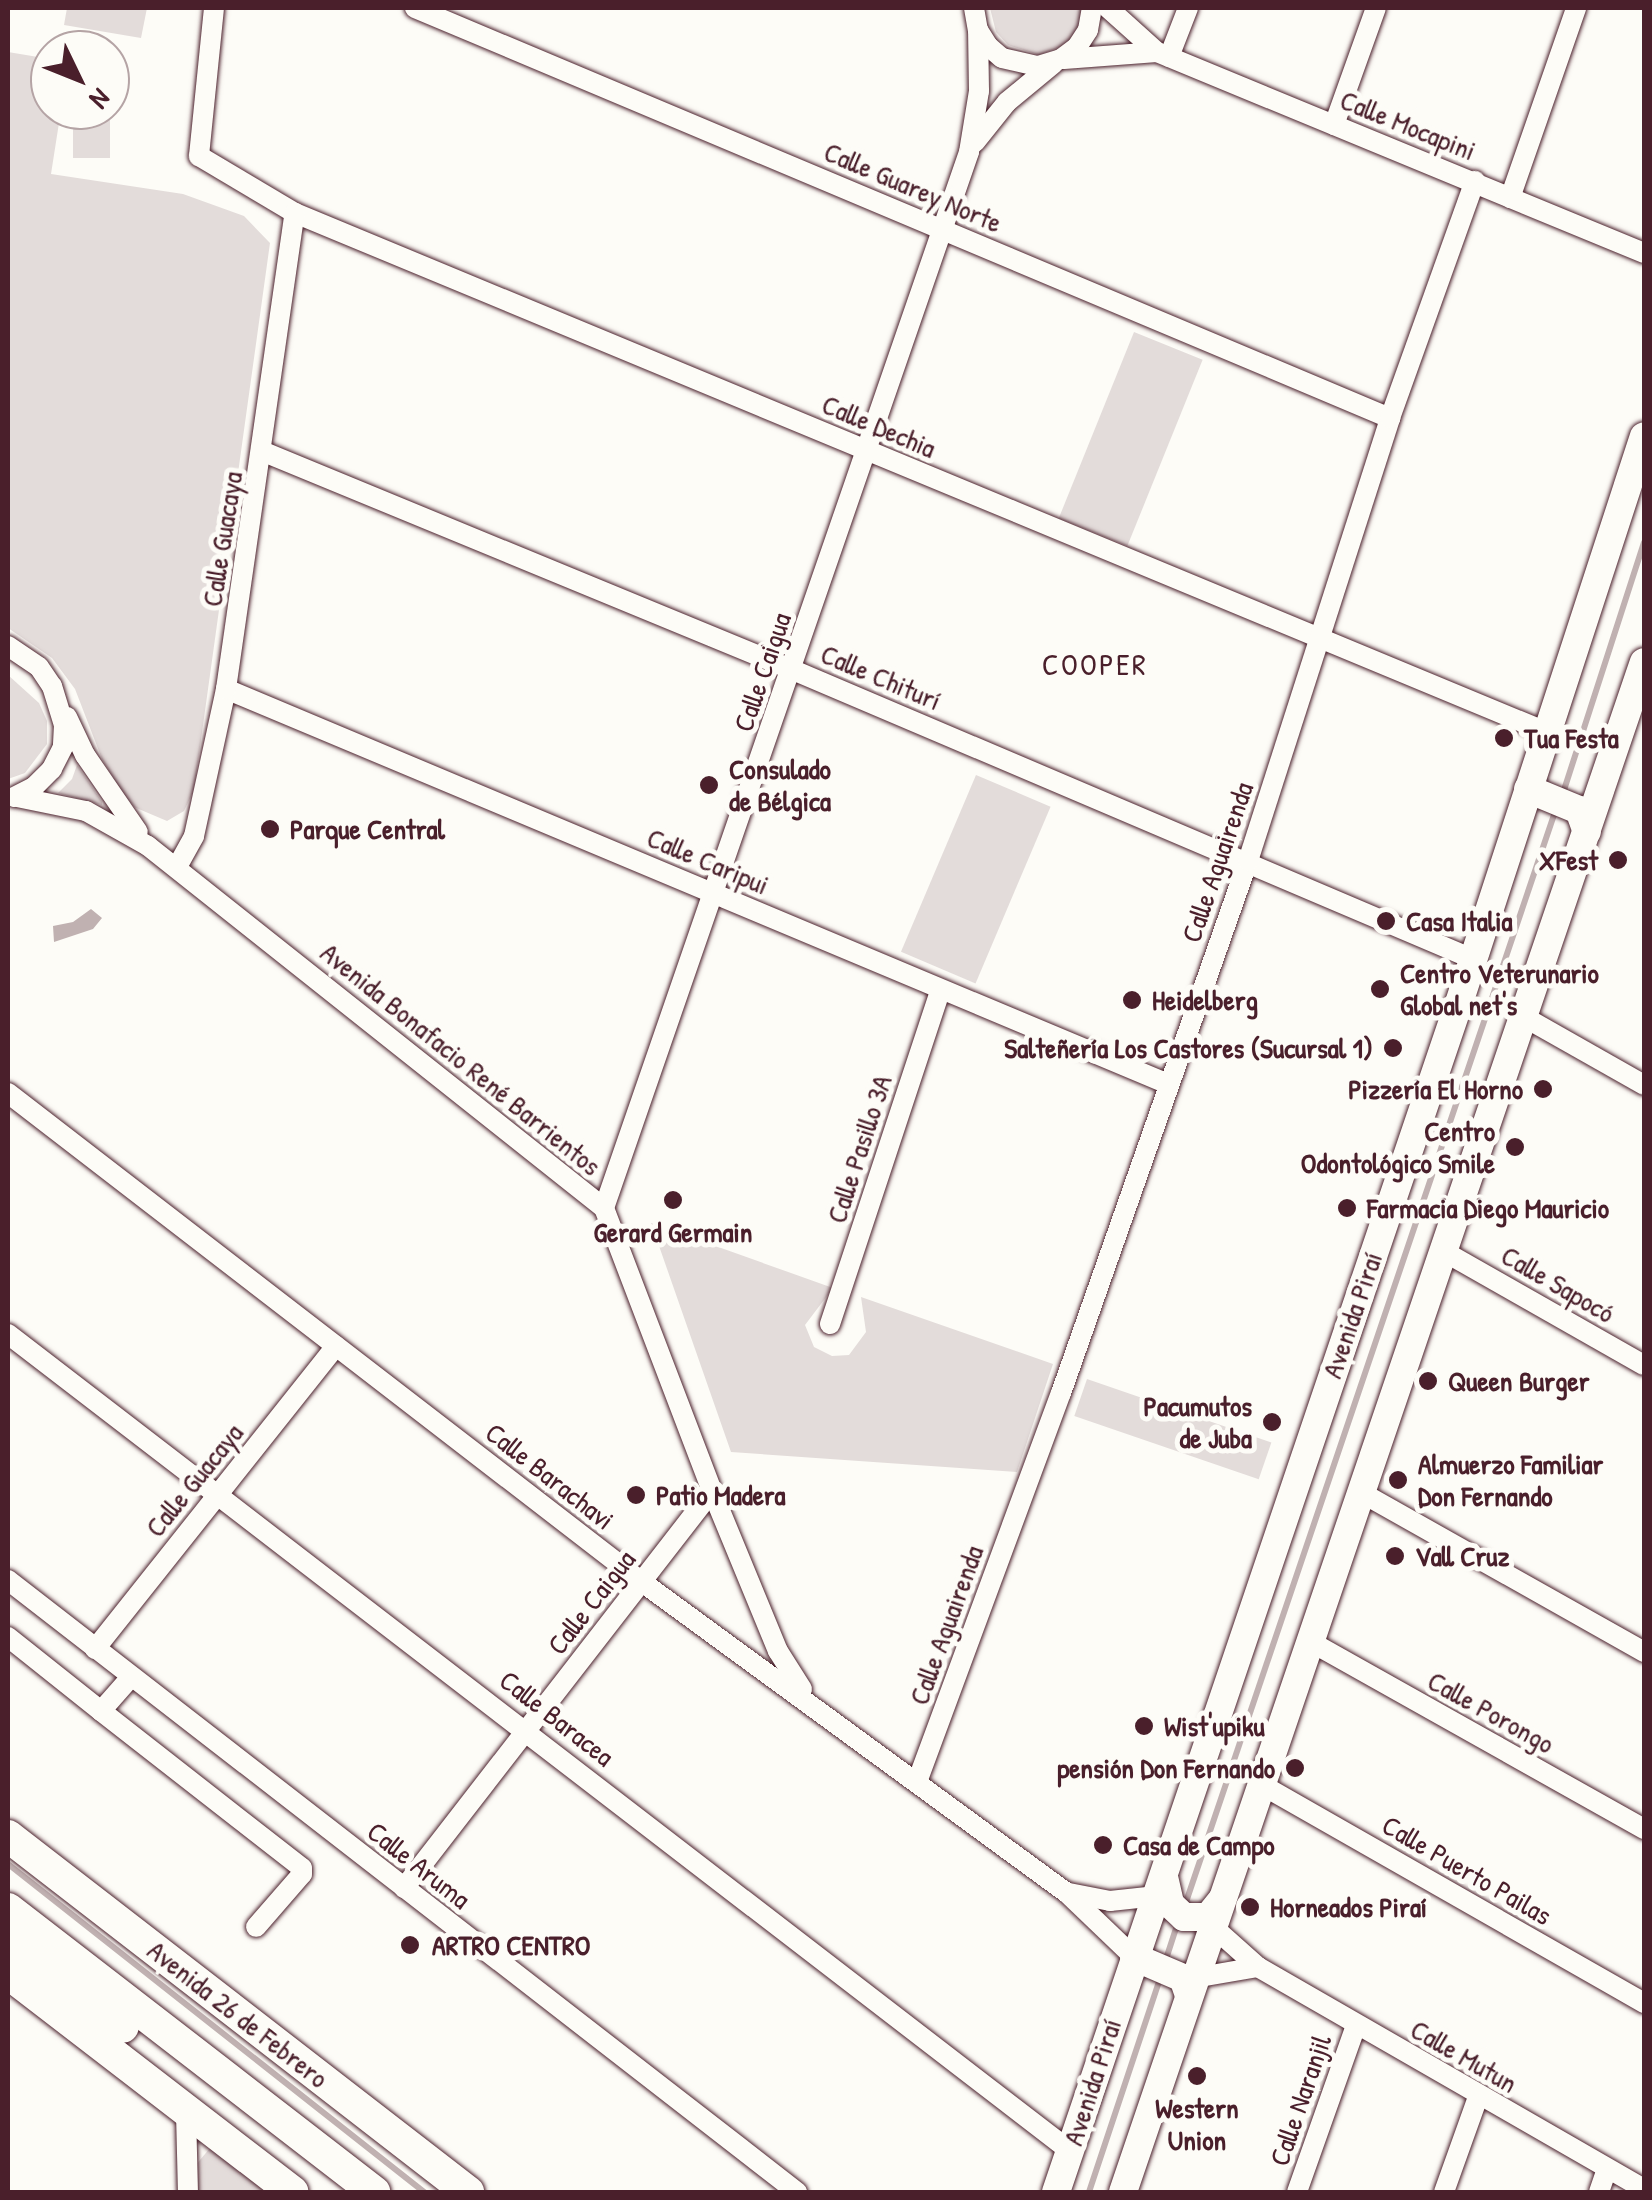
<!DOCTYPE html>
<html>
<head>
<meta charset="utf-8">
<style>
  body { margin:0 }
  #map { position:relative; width:1652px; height:2200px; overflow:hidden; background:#fdfcf7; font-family:"Patrick Hand",sans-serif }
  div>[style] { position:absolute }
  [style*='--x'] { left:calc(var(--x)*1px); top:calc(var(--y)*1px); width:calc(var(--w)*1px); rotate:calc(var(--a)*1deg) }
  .green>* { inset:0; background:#e3dcda; transform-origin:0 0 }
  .water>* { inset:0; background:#c0b1b1 }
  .stream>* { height:6px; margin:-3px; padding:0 3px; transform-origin:3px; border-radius:3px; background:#c0b1b1 }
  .roads { filter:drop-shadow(0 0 2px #4a1f2b) drop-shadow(0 0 2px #4a1f2b) }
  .street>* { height:20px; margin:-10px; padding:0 10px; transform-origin:10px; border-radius:10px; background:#fdfcf7 }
  .secondary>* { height:28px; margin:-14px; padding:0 14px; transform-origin:14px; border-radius:14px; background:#fdfcf7 }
  .primary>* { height:32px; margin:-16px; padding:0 16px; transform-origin:16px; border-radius:16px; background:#fdfcf7 }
  .dots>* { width:28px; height:28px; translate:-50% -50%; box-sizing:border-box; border:5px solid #fdfcf7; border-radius:50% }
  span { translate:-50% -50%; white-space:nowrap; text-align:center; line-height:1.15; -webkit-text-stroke:10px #fdfcf7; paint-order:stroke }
  .street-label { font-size:28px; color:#4a1f2b }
  .poi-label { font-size:28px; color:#4a1f2b; font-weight:700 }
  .left { translate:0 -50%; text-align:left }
  .right { translate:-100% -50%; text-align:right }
  .neighbourhood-label { font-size:30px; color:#4a1f2b; letter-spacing:2.5px }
  .frame { position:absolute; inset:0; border:10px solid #4a1f2b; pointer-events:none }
  .north { position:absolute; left:30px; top:30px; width:100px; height:100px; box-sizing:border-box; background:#fdfcf7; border:2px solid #b5a4a5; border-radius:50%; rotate:133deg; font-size:28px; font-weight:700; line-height:40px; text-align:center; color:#4a1f2b }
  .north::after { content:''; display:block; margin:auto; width:35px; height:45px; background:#4a1f2b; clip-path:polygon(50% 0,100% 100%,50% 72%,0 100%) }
</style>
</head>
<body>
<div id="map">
  <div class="green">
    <i style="clip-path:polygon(67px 8px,147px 8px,141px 38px,64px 25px)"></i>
    <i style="clip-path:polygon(990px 8px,1085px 8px,1086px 14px,1070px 43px,1039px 55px,1008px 45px,996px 32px)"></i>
    <i style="clip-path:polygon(8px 52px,50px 59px,50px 110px,61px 110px,51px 174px,183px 194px,244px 216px,270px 243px,194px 790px,184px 811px,167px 821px,134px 807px,120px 789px,102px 759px,75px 689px,52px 658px,8px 628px)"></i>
    <i style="left:73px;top:110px;width:37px;height:48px"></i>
    <i style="left:1134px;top:332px;width:74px;height:201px;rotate:22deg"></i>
    <i style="clip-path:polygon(8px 675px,39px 703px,47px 721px,47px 744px,25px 773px,8px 779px)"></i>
    <i style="clip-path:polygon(77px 765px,102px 802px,102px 805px,58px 793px,72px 779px)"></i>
    <i style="left:976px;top:775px;width:81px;height:192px;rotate:23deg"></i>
    <i style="clip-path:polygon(651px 1223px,833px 1288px,805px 1325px,814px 1347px,832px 1356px,849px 1355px,866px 1332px,861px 1297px,1053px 1364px,1017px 1472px,731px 1452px)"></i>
    <i style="left:1087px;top:1379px;width:195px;height:39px;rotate:19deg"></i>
    <i style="clip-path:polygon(210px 2148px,274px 2192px,196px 2192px,195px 2166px)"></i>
  </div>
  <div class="water">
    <i style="clip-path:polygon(91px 909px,102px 918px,93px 929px,54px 942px,53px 926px,73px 922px)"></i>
  </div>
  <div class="stream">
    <i style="--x:1564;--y:790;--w:260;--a:-72.1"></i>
    <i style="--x:8;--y:1864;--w:530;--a:38.25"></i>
    <i style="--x:1185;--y:1905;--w:1157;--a:-71.3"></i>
    <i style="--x:1167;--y:1956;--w:28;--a:-72"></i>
    <i style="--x:1089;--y:2192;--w:228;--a:-71.6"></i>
  </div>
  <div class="roads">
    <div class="street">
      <i style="--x:214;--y:8;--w:149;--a:95.8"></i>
      <i style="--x:199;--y:156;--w:112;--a:30.7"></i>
      <i style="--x:295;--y:213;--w:1354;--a:22.53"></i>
      <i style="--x:415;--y:8;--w:1058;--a:22.81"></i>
      <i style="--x:974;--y:8;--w:22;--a:80"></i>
      <i style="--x:978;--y:30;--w:19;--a:58"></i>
      <i style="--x:988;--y:46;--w:18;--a:41"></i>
      <i style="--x:1002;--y:58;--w:37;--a:13"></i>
      <i style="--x:1038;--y:66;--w:24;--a:-17"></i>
      <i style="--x:1061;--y:59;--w:20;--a:-37"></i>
      <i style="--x:1077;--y:47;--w:20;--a:-57"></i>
      <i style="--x:1088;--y:30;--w:22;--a:-80"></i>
      <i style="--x:1108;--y:8;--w:66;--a:41.9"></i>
      <i style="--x:1157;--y:52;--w:527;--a:22.43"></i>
      <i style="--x:1169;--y:57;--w:53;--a:-68.8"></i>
      <i style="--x:1064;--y:59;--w:93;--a:-4.3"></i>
      <i style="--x:1334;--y:125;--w:124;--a:-70.3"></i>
      <i style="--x:975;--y:142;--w:51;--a:-51.3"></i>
      <i style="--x:1007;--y:102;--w:60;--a:-39.6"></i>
      <i style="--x:1510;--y:198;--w:201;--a:-70.8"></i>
      <i style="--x:264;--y:452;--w:572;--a:22.4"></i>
      <i style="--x:793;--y:670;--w:739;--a:23.03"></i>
      <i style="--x:8;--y:646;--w:37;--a:34"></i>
      <i style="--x:39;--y:667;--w:23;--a:56"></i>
      <i style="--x:52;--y:686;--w:41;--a:72.9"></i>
      <i style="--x:64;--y:725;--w:22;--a:93"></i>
      <i style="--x:63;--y:747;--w:25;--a:117"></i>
      <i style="--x:52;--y:769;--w:25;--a:135"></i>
      <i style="--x:34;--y:787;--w:22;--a:153"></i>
      <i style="--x:226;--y:689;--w:1021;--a:22.75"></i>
      <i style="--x:67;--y:717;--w:42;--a:64.7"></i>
      <i style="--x:85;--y:755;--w:93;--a:55.5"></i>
      <i style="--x:17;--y:797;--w:70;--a:11.5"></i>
      <i style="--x:86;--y:811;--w:71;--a:29.4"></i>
      <i style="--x:148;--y:846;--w:582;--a:38.44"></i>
      <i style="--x:604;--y:1208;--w:303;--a:69.1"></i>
      <i style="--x:712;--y:1491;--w:173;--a:67.6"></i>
      <i style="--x:778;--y:1651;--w:45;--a:57.7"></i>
      <i style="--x:177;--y:867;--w:35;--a:-61"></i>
      <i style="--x:194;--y:836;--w:150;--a:-77.7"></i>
      <i style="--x:226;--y:689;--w:481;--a:-81.8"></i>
      <i style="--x:1524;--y:1017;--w:138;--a:29.5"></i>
      <i style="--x:8;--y:1093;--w:801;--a:37.64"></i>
      <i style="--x:642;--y:1582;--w:527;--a:36.2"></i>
      <i style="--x:1067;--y:1893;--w:93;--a:43.7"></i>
      <i style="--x:604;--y:1208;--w:1117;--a:-70.93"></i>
      <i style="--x:969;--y:152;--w:62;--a:-80.7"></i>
      <i style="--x:979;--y:91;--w:61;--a:-90.9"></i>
      <i style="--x:1443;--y:1251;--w:231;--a:29.6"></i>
      <i style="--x:830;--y:1324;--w:350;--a:-71.7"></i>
      <i style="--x:8;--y:1334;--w:1340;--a:37.57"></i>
      <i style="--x:1362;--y:1493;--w:324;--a:29.4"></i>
      <i style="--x:8;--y:1580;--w:999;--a:37.8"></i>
      <i style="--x:8;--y:1637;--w:119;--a:38.5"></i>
      <i style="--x:101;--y:1711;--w:45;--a:-48.6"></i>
      <i style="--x:1311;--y:1642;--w:382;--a:29.3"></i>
      <i style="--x:95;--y:1649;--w:387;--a:-51.5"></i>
      <i style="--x:101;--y:1711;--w:255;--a:38"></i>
      <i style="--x:302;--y:1868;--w:6;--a:90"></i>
      <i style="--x:302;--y:1874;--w:70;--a:131"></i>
      <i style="--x:917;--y:1782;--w:415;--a:-69.7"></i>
      <i style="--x:1061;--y:1393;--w:564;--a:-70.63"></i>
      <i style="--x:1248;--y:861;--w:465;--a:-72.2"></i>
      <i style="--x:1390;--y:418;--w:252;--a:-70.3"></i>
      <i style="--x:1262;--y:1785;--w:440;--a:29.7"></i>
      <i style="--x:404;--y:1888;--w:502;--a:-52.2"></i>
      <i style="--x:1069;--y:1893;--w:42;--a:11"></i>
      <i style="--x:1110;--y:1901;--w:47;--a:-6.1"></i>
      <i style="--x:1212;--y:1926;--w:62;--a:41.7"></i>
      <i style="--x:1258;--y:1967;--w:445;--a:29.9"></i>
      <i style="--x:1194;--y:1978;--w:65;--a:-9.8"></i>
      <i style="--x:186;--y:2112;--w:80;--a:88.6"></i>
      <i style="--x:1297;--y:2192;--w:177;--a:-70.5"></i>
      <i style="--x:1444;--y:2192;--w:101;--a:-70.3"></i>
      <i style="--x:1599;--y:2192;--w:24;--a:-71"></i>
    </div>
    <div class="secondary">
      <i style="--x:1528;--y:789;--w:55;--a:22.4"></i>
      <i style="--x:1579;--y:810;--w:23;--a:70"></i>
      <i style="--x:1164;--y:1877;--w:28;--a:77"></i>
      <i style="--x:1170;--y:1904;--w:19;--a:43"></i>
      <i style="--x:1184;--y:1917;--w:24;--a:0"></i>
      <i style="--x:1208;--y:1917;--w:22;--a:-51"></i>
      <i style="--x:1134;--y:1957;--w:53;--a:23.2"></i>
      <i style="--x:1183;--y:1978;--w:18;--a:71"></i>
      <i style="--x:1056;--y:2192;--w:1255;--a:-71.28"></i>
      <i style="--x:1459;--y:1003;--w:596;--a:-71.93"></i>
      <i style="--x:1123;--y:2192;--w:1616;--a:-71.2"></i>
    </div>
    <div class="primary">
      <i style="--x:8;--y:1836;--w:582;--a:37.74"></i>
      <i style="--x:8;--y:1909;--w:463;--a:37.7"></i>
      <i style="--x:8;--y:1938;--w:145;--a:37.7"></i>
      <i style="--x:8;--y:1973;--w:359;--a:37.6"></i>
    </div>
  </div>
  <div class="dots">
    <i style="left:1504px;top:738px;background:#4a1f2b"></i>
    <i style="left:709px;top:785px;background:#4a1f2b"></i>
    <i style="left:270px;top:829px;background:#4a1f2b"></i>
    <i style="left:1618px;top:860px;background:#4a1f2b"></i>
    <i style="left:1386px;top:921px;background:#4a1f2b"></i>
    <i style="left:1380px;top:989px;background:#4a1f2b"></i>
    <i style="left:1132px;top:1000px;background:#4a1f2b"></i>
    <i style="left:1393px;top:1048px;background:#4a1f2b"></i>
    <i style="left:1543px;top:1089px;background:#4a1f2b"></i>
    <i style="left:1515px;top:1147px;background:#4a1f2b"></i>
    <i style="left:673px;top:1200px;background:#4a1f2b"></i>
    <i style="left:1347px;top:1208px;background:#4a1f2b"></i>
    <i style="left:1428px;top:1381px;background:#4a1f2b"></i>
    <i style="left:1272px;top:1422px;background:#4a1f2b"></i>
    <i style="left:1398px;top:1480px;background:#4a1f2b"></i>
    <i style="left:636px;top:1495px;background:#4a1f2b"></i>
    <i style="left:1395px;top:1556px;background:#4a1f2b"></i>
    <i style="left:1144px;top:1726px;background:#4a1f2b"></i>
    <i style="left:1295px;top:1768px;background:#4a1f2b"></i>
    <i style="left:1103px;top:1845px;background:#4a1f2b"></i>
    <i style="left:1250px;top:1907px;background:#4a1f2b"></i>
    <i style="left:410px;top:1945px;background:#4a1f2b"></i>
    <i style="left:1197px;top:2076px;background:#4a1f2b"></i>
  </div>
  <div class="street-label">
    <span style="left:1408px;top:125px;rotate:22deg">Calle Mocapini</span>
    <span style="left:913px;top:187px;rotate:23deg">Calle Guarey Norte</span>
    <span style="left:879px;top:426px;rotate:23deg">Calle Dechia</span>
    <span style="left:222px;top:539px;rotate:-81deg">Calle Guacaya</span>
    <span style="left:762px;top:672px;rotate:-71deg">Calle Caigua</span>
    <span style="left:881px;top:677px;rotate:23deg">Calle Chiturí</span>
    <span style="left:708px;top:861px;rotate:23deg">Calle Caripui</span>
    <span style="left:1217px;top:862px;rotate:-71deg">Calle Aguairenda</span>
    <span style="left:461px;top:1059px;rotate:39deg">Avenida Bonafacio René Barrientos</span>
    <span style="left:859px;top:1149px;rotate:-72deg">Calle Pasillo 3A</span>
    <span style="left:1558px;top:1284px;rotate:30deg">Calle Sapocó</span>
    <span style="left:1352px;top:1315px;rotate:-71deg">Avenida Piraí</span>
    <span style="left:550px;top:1476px;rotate:38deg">Calle Barachavi</span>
    <span style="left:194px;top:1480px;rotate:-51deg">Calle Guacaya</span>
    <span style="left:591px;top:1602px;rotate:-52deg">Calle Caigua</span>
    <span style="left:946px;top:1625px;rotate:-70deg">Calle Aguairenda</span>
    <span style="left:1491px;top:1712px;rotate:29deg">Calle Porongo</span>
    <span style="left:557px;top:1718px;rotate:38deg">Calle Baracea</span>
    <span style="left:419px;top:1865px;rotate:38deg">Calle Aruma</span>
    <span style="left:1467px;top:1870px;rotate:30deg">Calle Puerto Pailas</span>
    <span style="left:238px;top:2014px;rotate:38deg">Avenida 26 de Febrero</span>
    <span style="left:1464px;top:2056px;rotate:30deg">Calle Mutun</span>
    <span style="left:1092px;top:2082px;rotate:-72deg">Avenida Piraí</span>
    <span style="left:1300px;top:2100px;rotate:-71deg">Calle Naranjil</span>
  </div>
  <div class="poi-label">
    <span class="left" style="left:1524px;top:738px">Tua Festa</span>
    <span class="left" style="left:729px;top:785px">Consulado<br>de Bélgica</span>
    <span class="left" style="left:290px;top:829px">Parque Central</span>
    <span class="right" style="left:1598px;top:860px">XFest</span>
    <span class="left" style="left:1406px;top:921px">Casa Italia</span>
    <span class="left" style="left:1400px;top:989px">Centro Veterunario<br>Global net's</span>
    <span class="left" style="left:1152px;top:1000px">Heidelberg</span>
    <span class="right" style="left:1373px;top:1048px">Salteñería Los Castores (Sucursal 1)</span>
    <span class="right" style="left:1523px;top:1089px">Pizzería El Horno</span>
    <span class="right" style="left:1495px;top:1147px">Centro<br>Odontológico Smile</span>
    <span class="left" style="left:1367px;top:1208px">Farmacia Diego Mauricio</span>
    <span style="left:673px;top:1232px">Gerard Germain</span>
    <span class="left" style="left:1448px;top:1381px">Queen Burger</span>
    <span class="right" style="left:1252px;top:1422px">Pacumutos<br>de Juba</span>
    <span class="left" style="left:1418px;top:1480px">Almuerzo Familiar<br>Don Fernando</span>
    <span class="left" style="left:656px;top:1495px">Patio Madera</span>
    <span class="left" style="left:1415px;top:1556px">Vall Cruz</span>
    <span class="left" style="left:1164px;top:1726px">Wist'upiku</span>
    <span class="right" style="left:1275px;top:1768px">pensión Don Fernando</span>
    <span class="left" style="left:1123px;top:1845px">Casa de Campo</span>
    <span class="left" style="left:1270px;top:1907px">Horneados Piraí</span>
    <span class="left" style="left:432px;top:1945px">ARTRO CENTRO</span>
    <span style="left:1197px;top:2124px">Western<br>Union</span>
  </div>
  <div class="neighbourhood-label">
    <span style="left:1095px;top:664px">COOPER</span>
  </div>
  <div class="frame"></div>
  <div class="north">N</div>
</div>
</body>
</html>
